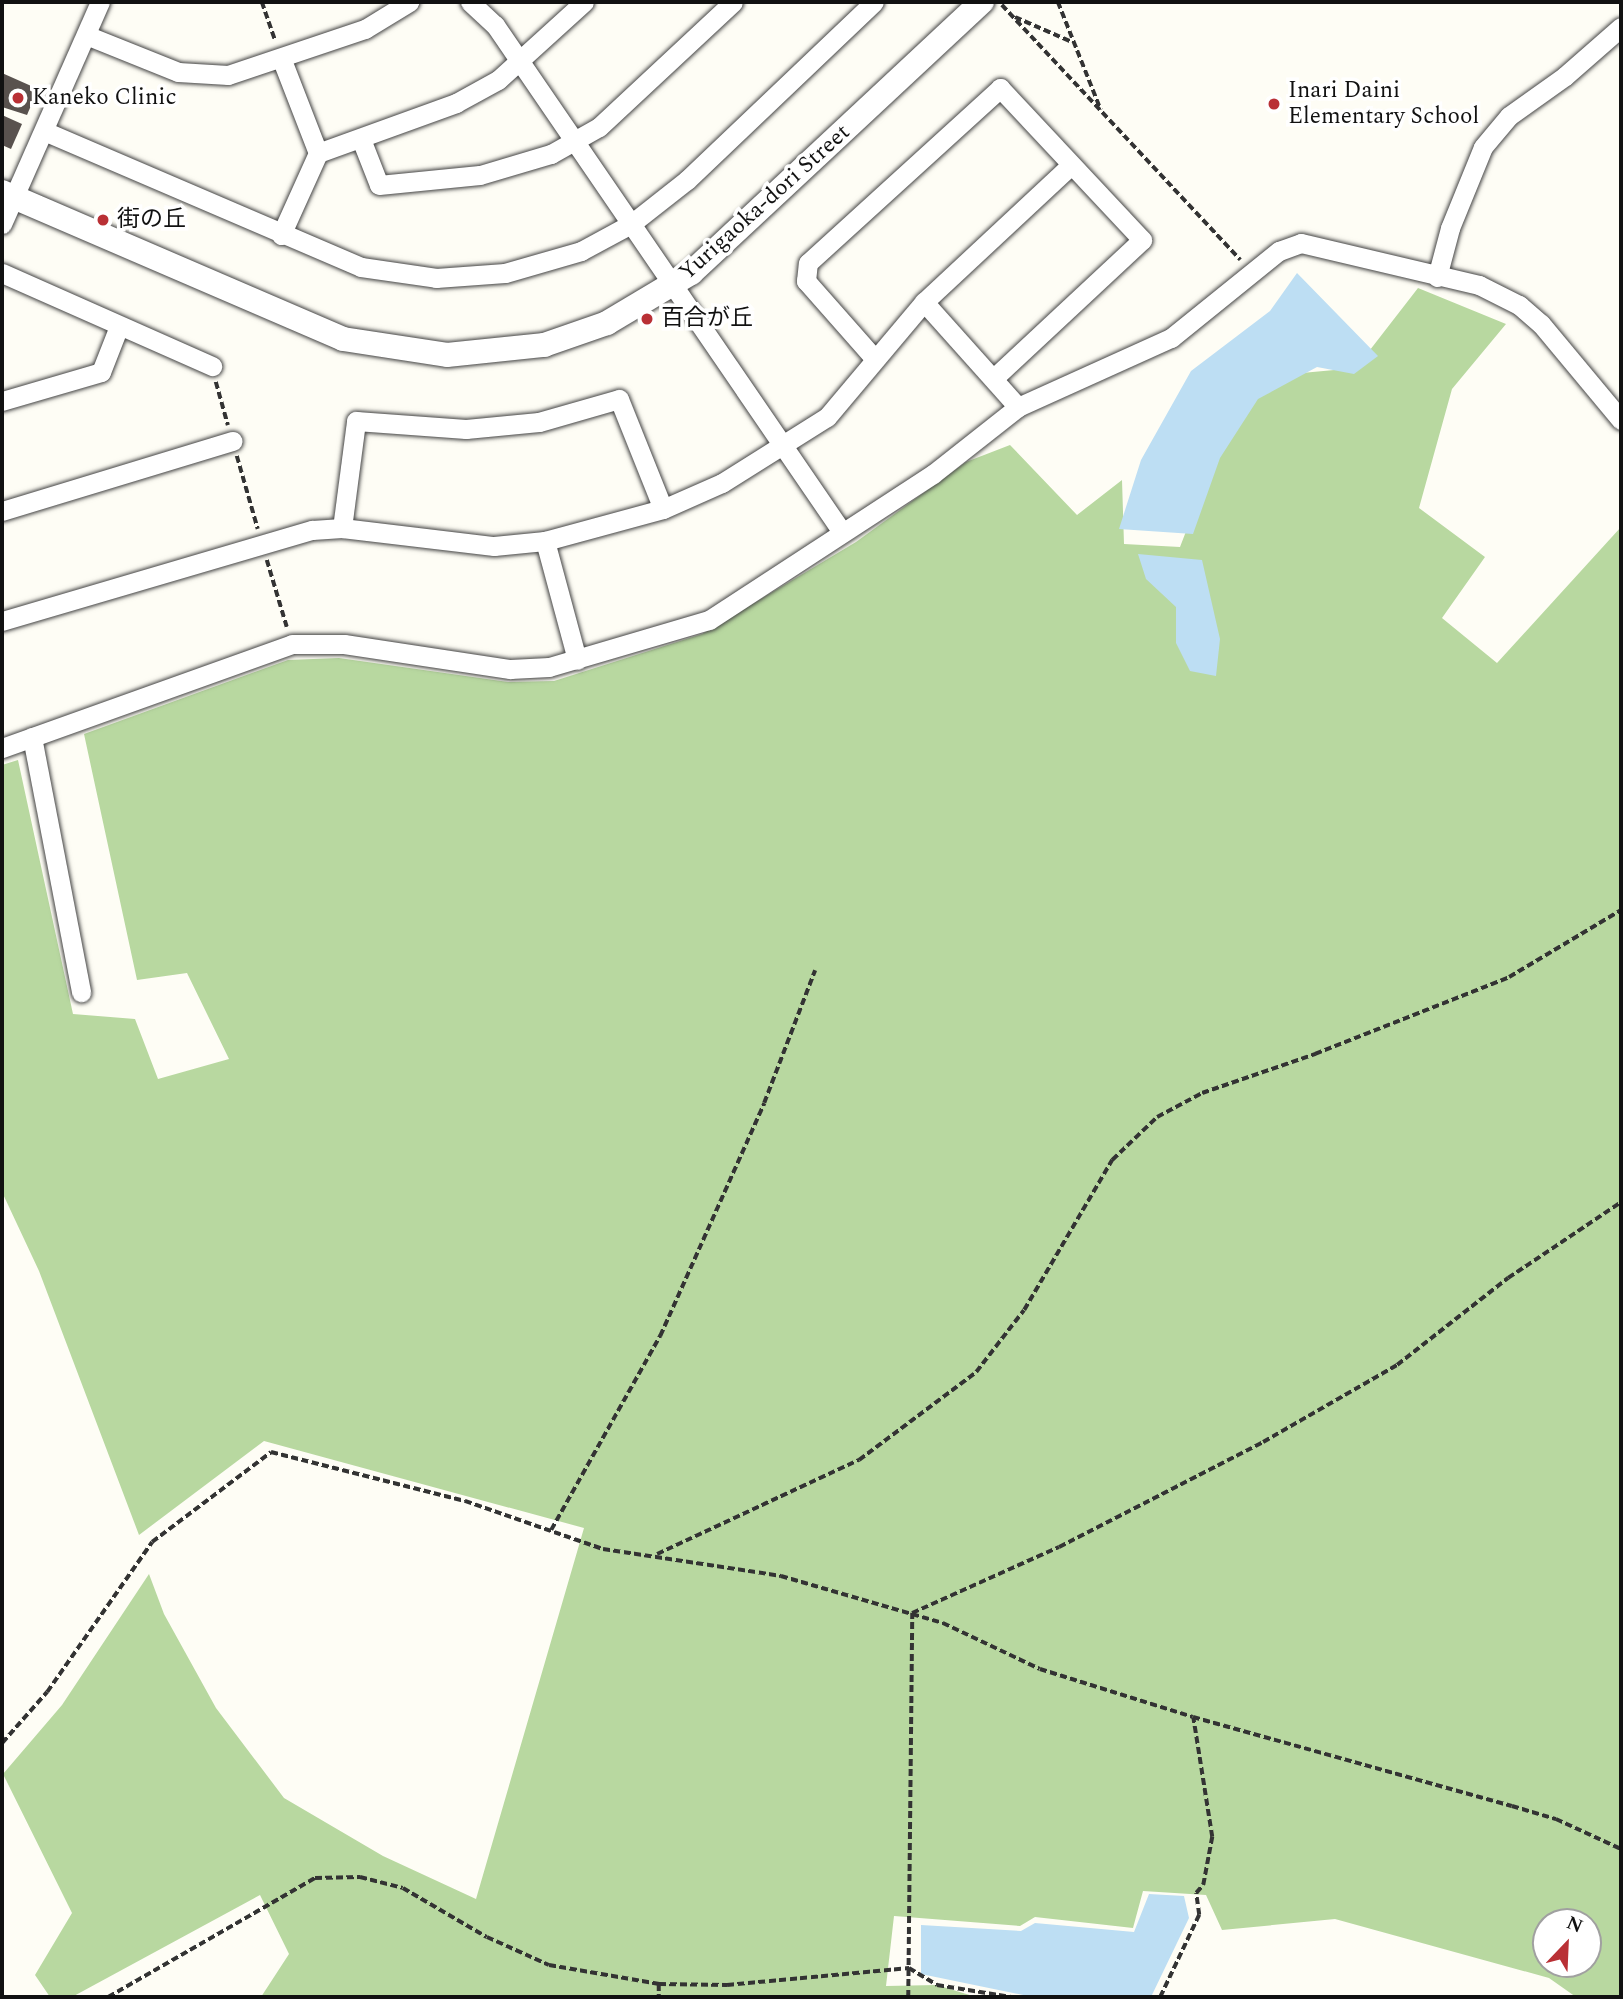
<!DOCTYPE html>
<html>
<head>
<meta charset="utf-8">
<style>
  body { margin:0 }
  #map { position:relative; width:1623px; height:1999px; overflow:hidden; background:#fefdf5; font-family:Spectral,"Noto Sans JP",serif }
  div>[style] { position:absolute }
  [style*='--x'] { left:calc(var(--x)*1px); top:calc(var(--y)*1px); width:calc(var(--w)*1px); rotate:calc(var(--a)*1deg) }
  .forest>* { inset:0; background:#b8d8a0 }
  .water>* { inset:0; background:#bddef3 }
  .building>* { inset:0; background:#59524e }
  .path>* { height:3.5px; margin-top:-1.75px; transform-origin:0; background:repeating-linear-gradient(90deg,#333 0 7px,transparent 0 10.5px) }
  .roads { filter:drop-shadow(0 0 2px #444) drop-shadow(0 0 2px #444) }
  .minor>* { height:19px; margin:-9.5px; padding:0 9.5px; transform-origin:9.5px; border-radius:9.5px; background:#fff }
  .tertiary>* { height:24px; margin:-12px; padding:0 12px; transform-origin:12px; border-radius:12px; background:#fff }
  .dots>* { width:19px; height:19px; translate:-50% -50%; box-sizing:border-box; border:4px solid #fff; border-radius:50% }
  span { translate:-50% -50%; white-space:nowrap; text-align:center; line-height:1.15; -webkit-text-stroke:7px #fff; paint-order:stroke }
  .poi-label { font-size:23px; color:#111 }
  .left { translate:0 -50%; text-align:left }
  .street-label { font-size:23px; color:#111 }
  .frame { position:absolute; inset:0; border:4px solid #111; pointer-events:none }
  .north { position:absolute; left:1532px; top:1908px; width:70px; height:70px; box-sizing:border-box; background:#fff; border:2px solid #a0a0a0; border-radius:50%; rotate:23deg; font-size:19px; font-weight:700; line-height:28px; text-align:center; color:#111 }
  .north::after { content:''; display:block; margin:auto; width:24px; height:32px; background:#b93035; clip-path:polygon(50% 0,100% 100%,50% 72%,0 100%) }
</style>
</head>
<body>
<div id="map">
  <div class="forest">
    <i style="clip-path:polygon(evenodd,1418px 288px,1506px 324px,1452px 389px,1419px 508px,1485px 557px,1442px 618px,1497px 663px,1621px 527px,1621px 1997px,1576px 1997px,1549px 1978px,1335px 1919px,1222px 1930px,1206px 1895px,1143px 1891px,1133px 1928px,1035px 1917px,1020px 1926px,894px 1916px,886px 1986px,937px 1985px,976px 1997px,261px 1997px,289px 1954px,260px 1895px,72px 1997px,50px 1997px,35px 1975px,72px 1913px,3px 1774px,62px 1705px,149px 1574px,164px 1614px,216px 1708px,284px 1798px,383px 1856px,476px 1899px,584px 1528px,264px 1441px,139px 1535px,39px 1271px,2px 1192px,2px 765px,18px 760px,73px 1014px,135px 1019px,158px 1079px,229px 1059px,187px 973px,137px 980px,84px 734px,288px 660px,339px 658px,508px 682px,554px 681px,702px 634px,856px 542px,966px 462px,1010px 445px,1077px 515px,1122px 480px,1124px 544px,1180px 547px,1234px 407px,1291px 374px,1356px 368px,1418px 288px,1546px 1922px,1588px 1922px,1588px 1964px,1546px 1964px,1546px 1922px)"></i>
  </div>
  <div class="water">
    <i style="clip-path:polygon(1297px 273px,1378px 356px,1354px 374px,1317px 367px,1258px 399px,1220px 458px,1193px 534px,1119px 529px,1141px 460px,1191px 371px,1270px 311px)"></i>
    <i style="clip-path:polygon(1138px 554px,1202px 560px,1220px 639px,1216px 676px,1190px 671px,1176px 643px,1176px 607px,1146px 579px)"></i>
    <i style="clip-path:polygon(1149px 1894px,1184px 1896px,1189px 1918px,1151px 1997px,1033px 1997px,921px 1974px,921px 1925px,1021px 1931px,1035px 1923px,1134px 1932px)"></i>
  </div>
  <div class="building">
    <i style="clip-path:polygon(2px 73px,38px 89px,27px 115px,2px 107px)"></i>
    <i style="clip-path:polygon(2px 115px,22px 124px,11px 149px,2px 145px)"></i>
  </div>
  <div class="path">
    <i style="--x:262;--y:2;--w:39;--a:71"></i>
    <i style="--x:1058;--y:2;--w:116;--a:68.3"></i>
    <i style="--x:1002;--y:5;--w:349;--a:46.9"></i>
    <i style="--x:1015;--y:17;--w:62;--a:23.7"></i>
    <i style="--x:216;--y:382;--w:45;--a:74.4"></i>
    <i style="--x:237;--y:456;--w:76;--a:74"></i>
    <i style="--x:267;--y:560;--w:70;--a:73.4"></i>
    <i style="--x:551;--y:1530;--w:223;--a:-60.7"></i>
    <i style="--x:660;--y:1336;--w:255;--a:-65.9"></i>
    <i style="--x:764;--y:1103;--w:142;--a:-69"></i>
    <i style="--x:657;--y:1554;--w:223;--a:-25"></i>
    <i style="--x:859;--y:1460;--w:146;--a:-36.9"></i>
    <i style="--x:976;--y:1372;--w:78;--a:-52.3"></i>
    <i style="--x:1024;--y:1310;--w:174;--a:-59.6"></i>
    <i style="--x:1112;--y:1160;--w:62;--a:-43.7"></i>
    <i style="--x:1157;--y:1117;--w:51;--a:-28.1"></i>
    <i style="--x:1202;--y:1093;--w:120;--a:-19"></i>
    <i style="--x:1315;--y:1054;--w:209;--a:-21.6"></i>
    <i style="--x:1509;--y:977;--w:131;--a:-30.9"></i>
    <i style="--x:2;--y:1743;--w:68;--a:-48.6"></i>
    <i style="--x:47;--y:1692;--w:183;--a:-55"></i>
    <i style="--x:152;--y:1542;--w:149;--a:-37.1"></i>
    <i style="--x:271;--y:1452;--w:200;--a:14.2"></i>
    <i style="--x:465;--y:1501;--w:146;--a:19.2"></i>
    <i style="--x:603;--y:1549;--w:180;--a:8.6"></i>
    <i style="--x:781;--y:1576;--w:169;--a:16.2"></i>
    <i style="--x:943;--y:1623;--w:107;--a:25.4"></i>
    <i style="--x:1040;--y:1669;--w:160;--a:17.4"></i>
    <i style="--x:1193;--y:1717;--w:331;--a:15.6"></i>
    <i style="--x:1512;--y:1806;--w:46;--a:16.5"></i>
    <i style="--x:1556;--y:1819;--w:72;--a:24.8"></i>
    <i style="--x:659;--y:1984;--w:13;--a:90"></i>
    <i style="--x:108;--y:1997;--w:239;--a:-29.9"></i>
    <i style="--x:315;--y:1878;--w:45;--a:-1.3"></i>
    <i style="--x:360;--y:1877;--w:44;--a:14.3"></i>
    <i style="--x:403;--y:1888;--w:97;--a:30.3"></i>
    <i style="--x:487;--y:1937;--w:68;--a:24.3"></i>
    <i style="--x:549;--y:1965;--w:112;--a:9.8"></i>
    <i style="--x:659;--y:1984;--w:68;--a:0.8"></i>
    <i style="--x:727;--y:1985;--w:183;--a:-5.3"></i>
    <i style="--x:909;--y:1968;--w:33;--a:31"></i>
    <i style="--x:937;--y:1985;--w:75;--a:9.2"></i>
    <i style="--x:908;--y:1997;--w:384;--a:-89.4"></i>
    <i style="--x:912;--y:1613;--w:161;--a:-24.2"></i>
    <i style="--x:1059;--y:1547;--w:229;--a:-27.2"></i>
    <i style="--x:1263;--y:1442;--w:155;--a:-29.9"></i>
    <i style="--x:1397;--y:1365;--w:141;--a:-38.1"></i>
    <i style="--x:1508;--y:1278;--w:136;--a:-33.9"></i>
    <i style="--x:1160;--y:1997;--w:91;--a:-64.6"></i>
    <i style="--x:1199;--y:1915;--w:22;--a:-98"></i>
    <i style="--x:1196;--y:1893;--w:11;--a:-49"></i>
    <i style="--x:1203;--y:1885;--w:49;--a:-79.4"></i>
    <i style="--x:1212;--y:1837;--w:121;--a:-99"></i>
  </div>
  <div class="roads">
    <div class="minor">
      <i style="--x:470;--y:2;--w:34;--a:43"></i>
      <i style="--x:495;--y:25;--w:614;--a:55.61"></i>
      <i style="--x:86;--y:35;--w:99;--a:21.9"></i>
      <i style="--x:178;--y:72;--w:50;--a:3.4"></i>
      <i style="--x:228;--y:75;--w:145;--a:-18.6"></i>
      <i style="--x:365;--y:29;--w:52;--a:-31.5"></i>
      <i style="--x:44;--y:131;--w:345;--a:23.2"></i>
      <i style="--x:361;--y:267;--w:76;--a:8.3"></i>
      <i style="--x:436;--y:278;--w:69;--a:-4.1"></i>
      <i style="--x:505;--y:273;--w:79;--a:-16.1"></i>
      <i style="--x:581;--y:251;--w:57;--a:-28.4"></i>
      <i style="--x:631;--y:224;--w:71;--a:-38.2"></i>
      <i style="--x:687;--y:180;--w:258;--a:-43.6"></i>
      <i style="--x:361;--y:139;--w:49;--a:68.6"></i>
      <i style="--x:379;--y:185;--w:101;--a:-5.7"></i>
      <i style="--x:480;--y:175;--w:74;--a:-16.5"></i>
      <i style="--x:551;--y:154;--w:55;--a:-29.4"></i>
      <i style="--x:599;--y:127;--w:183;--a:-43"></i>
      <i style="--x:318;--y:153;--w:147;--a:-19.9"></i>
      <i style="--x:456;--y:103;--w:48;--a:-28.7"></i>
      <i style="--x:498;--y:80;--w:116;--a:-42.2"></i>
      <i style="--x:2;--y:224;--w:243;--a:-66.2"></i>
      <i style="--x:281;--y:235;--w:90;--a:-65.7"></i>
      <i style="--x:318;--y:153;--w:100;--a:-111.2"></i>
      <i style="--x:2;--y:273;--w:230;--a:23.9"></i>
      <i style="--x:1437;--y:277;--w:51;--a:-75.1"></i>
      <i style="--x:1450;--y:228;--w:87;--a:-67.8"></i>
      <i style="--x:1483;--y:147;--w:40;--a:-50"></i>
      <i style="--x:1509;--y:116;--w:69;--a:-35.5"></i>
      <i style="--x:1565;--y:76;--w:74;--a:-41.2"></i>
      <i style="--x:924;--y:302;--w:141;--a:48.2"></i>
      <i style="--x:874;--y:358;--w:103;--a:-131.4"></i>
      <i style="--x:806;--y:281;--w:18;--a:-84"></i>
      <i style="--x:808;--y:263;--w:260;--a:-42.3"></i>
      <i style="--x:1000;--y:88;--w:208;--a:46.9"></i>
      <i style="--x:1142;--y:240;--w:201;--a:137"></i>
      <i style="--x:2;--y:401;--w:103;--a:-16.3"></i>
      <i style="--x:101;--y:372;--w:49;--a:-68.6"></i>
      <i style="--x:2;--y:511;--w:241;--a:-16.9"></i>
      <i style="--x:342;--y:528;--w:108;--a:-82.5"></i>
      <i style="--x:356;--y:421;--w:110;--a:4.2"></i>
      <i style="--x:466;--y:429;--w:73;--a:-5.5"></i>
      <i style="--x:539;--y:422;--w:83;--a:-16"></i>
      <i style="--x:619;--y:399;--w:118;--a:68.2"></i>
      <i style="--x:545;--y:541;--w:123;--a:74.9"></i>
      <i style="--x:2;--y:621;--w:323;--a:-16.4"></i>
      <i style="--x:312;--y:530;--w:30;--a:-4"></i>
      <i style="--x:342;--y:528;--w:153;--a:6.8"></i>
      <i style="--x:494;--y:546;--w:51;--a:-5.6"></i>
      <i style="--x:545;--y:541;--w:122;--a:-15.2"></i>
      <i style="--x:663;--y:509;--w:64;--a:-23.8"></i>
      <i style="--x:722;--y:483;--w:124;--a:-32.2"></i>
      <i style="--x:827;--y:417;--w:150;--a:-49.9"></i>
      <i style="--x:924;--y:302;--w:201;--a:-43"></i>
      <i style="--x:32;--y:737;--w:260;--a:79.1"></i>
      <i style="--x:2;--y:748;--w:308;--a:-19.7"></i>
      <i style="--x:292;--y:644;--w:52;--a:0"></i>
      <i style="--x:344;--y:644;--w:168;--a:8.6"></i>
      <i style="--x:510;--y:669;--w:39;--a:-3"></i>
      <i style="--x:549;--y:667;--w:167;--a:-16.4"></i>
      <i style="--x:709;--y:620;--w:267;--a:-33.1"></i>
      <i style="--x:933;--y:474;--w:108;--a:-38.2"></i>
      <i style="--x:1018;--y:407;--w:168;--a:-24.3"></i>
      <i style="--x:1171;--y:338;--w:139;--a:-38.9"></i>
      <i style="--x:1279;--y:251;--w:23;--a:-20"></i>
      <i style="--x:1301;--y:243;--w:183;--a:13.3"></i>
      <i style="--x:1479;--y:285;--w:45;--a:26.6"></i>
      <i style="--x:1519;--y:305;--w:29;--a:41"></i>
      <i style="--x:1541;--y:324;--w:125;--a:50.2"></i>
    </div>
    <div class="tertiary">
      <i style="--x:2;--y:192;--w:371;--a:23.3"></i>
      <i style="--x:343;--y:339;--w:105;--a:8.7"></i>
      <i style="--x:447;--y:355;--w:98;--a:-5.9"></i>
      <i style="--x:544;--y:345;--w:67;--a:-19.2"></i>
      <i style="--x:607;--y:323;--w:98;--a:-30.8"></i>
      <i style="--x:691;--y:273;--w:398;--a:-43"></i>
    </div>
  </div>
  <div class="dots">
    <i style="left:18px;top:98px;background:#b93035"></i>
    <i style="left:1274px;top:104px;background:#b93035"></i>
    <i style="left:103px;top:220px;background:#b93035"></i>
    <i style="left:647px;top:319px;background:#b93035"></i>
  </div>
  <div class="poi-label">
    <span class="left" style="left:1288px;top:104px">Inari Daini<br>Elementary School</span>
    <span class="left" style="left:32px;top:98px">Kaneko Clinic</span>
    <span class="left" style="left:117px;top:220px">街の丘</span>
    <span class="left" style="left:661px;top:319px">百合が丘</span>
  </div>
  <div class="street-label">
    <span style="left:765px;top:203px;rotate:-42deg">Yurigaoka-dori Street</span>
  </div>
  <div class="frame"></div>
  <div class="north">N</div>
</div>
</body>
</html>
